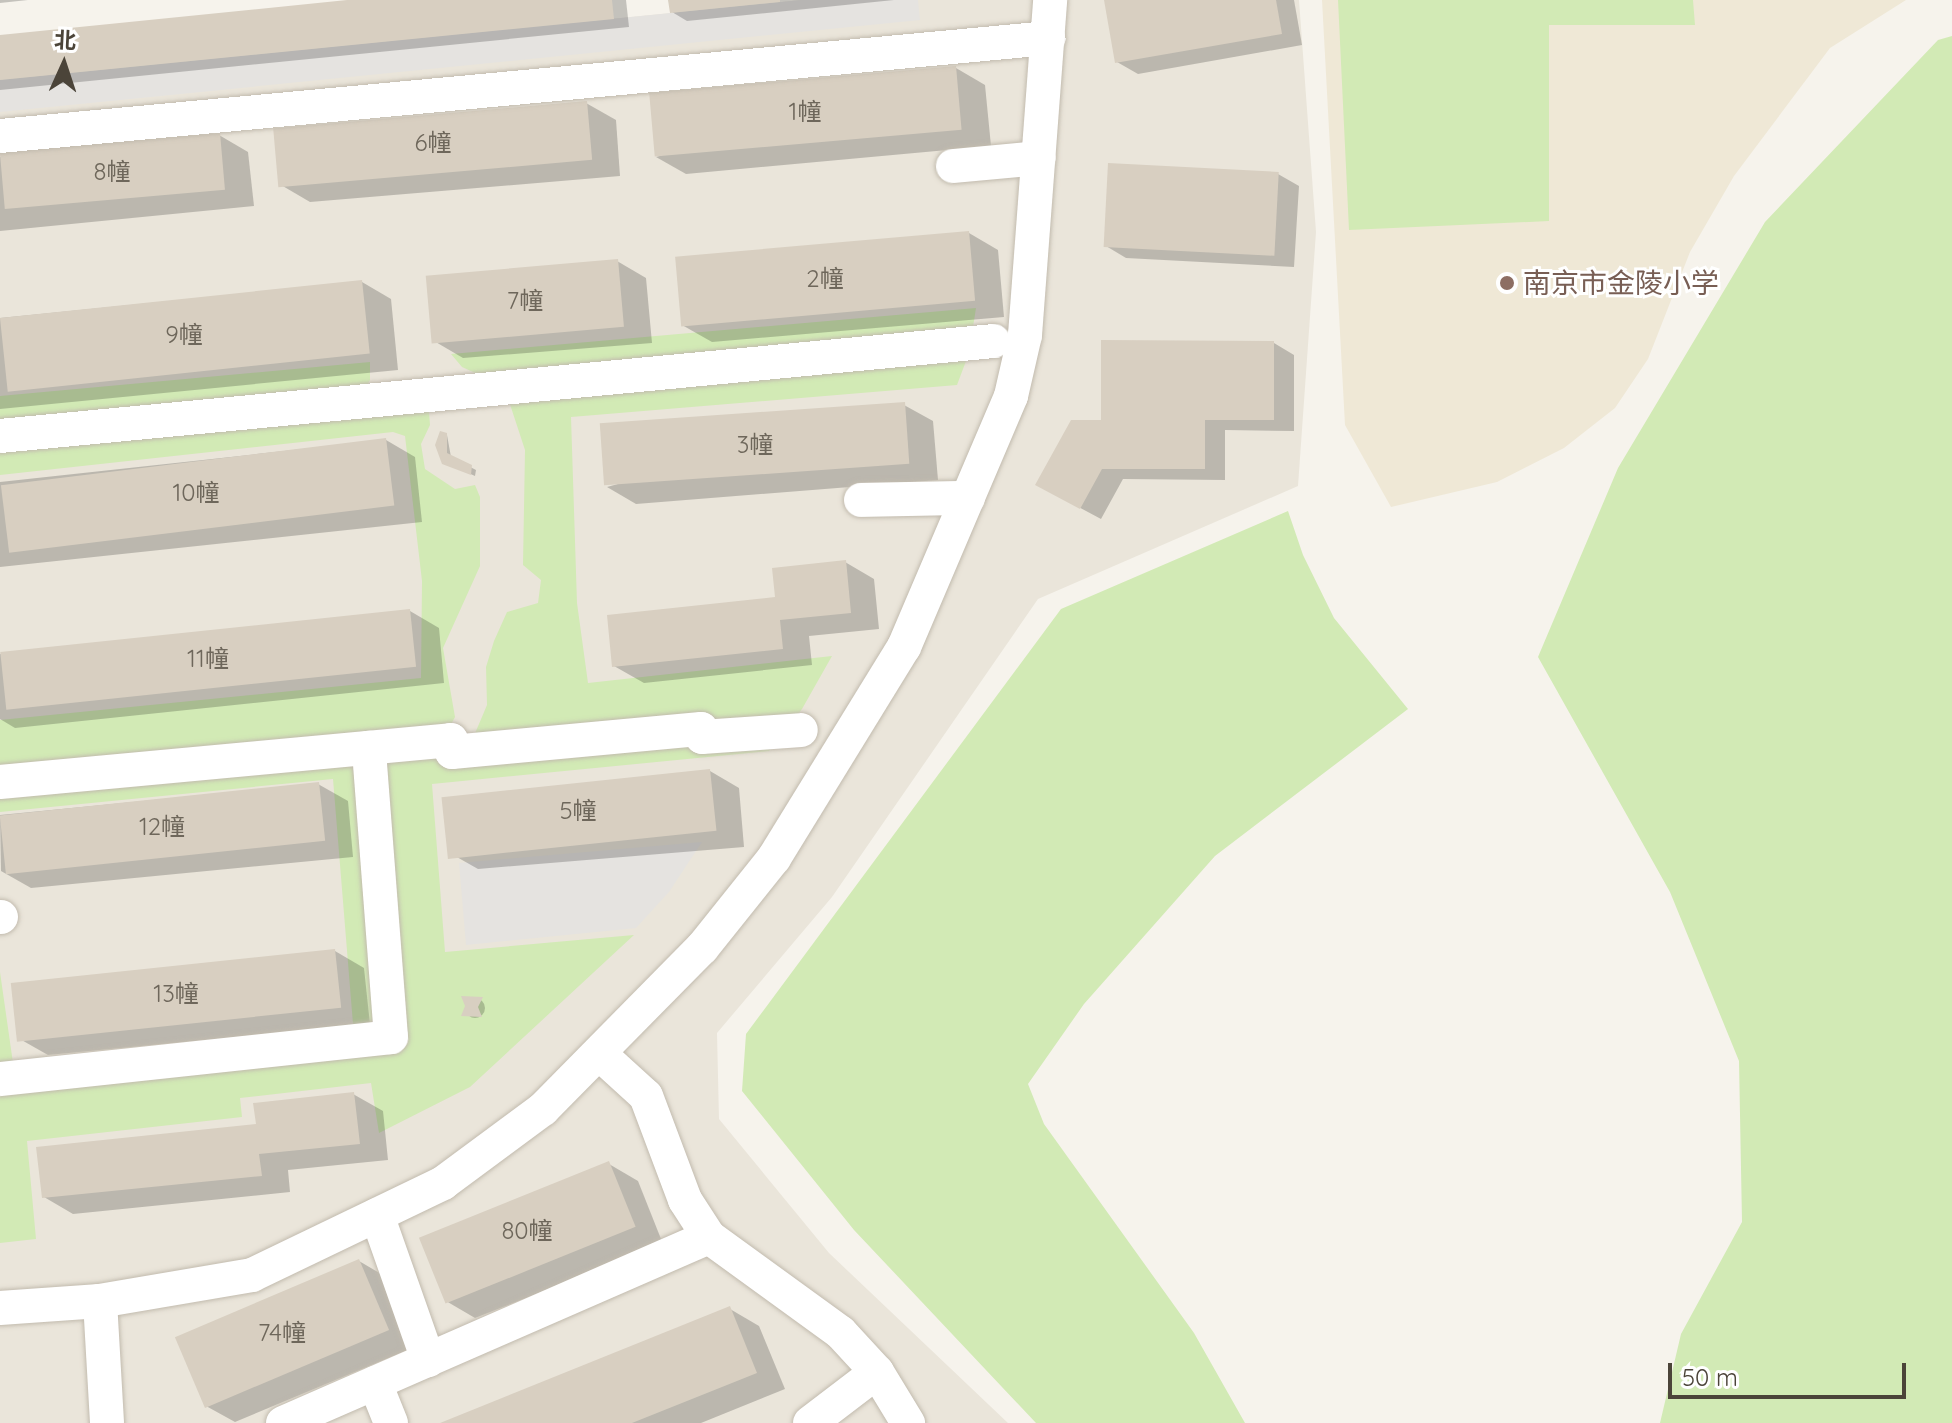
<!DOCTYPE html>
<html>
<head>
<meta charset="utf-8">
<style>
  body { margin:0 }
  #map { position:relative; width:1952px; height:1423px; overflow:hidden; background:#f6f3ec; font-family:Quicksand,"Noto Sans SC",sans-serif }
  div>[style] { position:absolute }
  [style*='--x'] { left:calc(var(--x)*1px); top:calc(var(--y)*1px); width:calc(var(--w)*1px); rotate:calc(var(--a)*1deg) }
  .residential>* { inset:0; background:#eae5da }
  .education>* { inset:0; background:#efe8d6 }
  .green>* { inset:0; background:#d2eab5 }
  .parking>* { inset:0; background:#e5e3e0 }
  .shadow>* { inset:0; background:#0003 }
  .round { border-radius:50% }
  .building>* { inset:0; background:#d8cfc1; transform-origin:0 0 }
  .roads { filter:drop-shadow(0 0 2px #c2bbae) drop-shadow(0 0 2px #c2bbae) }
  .street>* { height:34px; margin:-17px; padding:0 17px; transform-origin:17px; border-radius:17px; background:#fff }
  .dots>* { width:22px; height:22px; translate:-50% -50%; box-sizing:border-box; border:4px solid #fff; border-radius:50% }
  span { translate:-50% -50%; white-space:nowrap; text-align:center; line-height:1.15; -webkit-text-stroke:6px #fff; paint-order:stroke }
  .number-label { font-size:24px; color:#6e675b }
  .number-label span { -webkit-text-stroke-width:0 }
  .education-label { font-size:28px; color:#785e54 }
  .left { translate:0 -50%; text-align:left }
  .north { position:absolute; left:24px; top:24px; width:80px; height:80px; -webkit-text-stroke:6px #fff; paint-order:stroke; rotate:3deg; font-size:22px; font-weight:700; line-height:32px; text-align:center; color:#4b4439 }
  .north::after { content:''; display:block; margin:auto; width:28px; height:36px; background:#4b4439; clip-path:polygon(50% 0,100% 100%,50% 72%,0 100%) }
  .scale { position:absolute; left:1668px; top:1363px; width:238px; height:36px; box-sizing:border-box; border:4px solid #4b4439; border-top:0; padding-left:10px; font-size:24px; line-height:28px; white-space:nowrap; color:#4b4439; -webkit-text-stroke:6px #fff; paint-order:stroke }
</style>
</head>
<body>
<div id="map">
  <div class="residential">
    <i style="clip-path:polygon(801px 0,1299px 0,1316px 232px,1298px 486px,1038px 599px,832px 897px,717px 1033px,719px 1119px,829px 1253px,1008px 1423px,0 1423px,0 80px)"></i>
  </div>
  <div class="education">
    <i style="clip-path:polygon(1322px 0,1906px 0,1830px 48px,1734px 176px,1690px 252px,1648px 359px,1615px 408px,1564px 448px,1497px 482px,1391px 507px,1345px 425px)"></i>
  </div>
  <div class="green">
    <i style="clip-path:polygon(1338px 0,1693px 0,1695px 25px,1549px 25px,1549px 221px,1349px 230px)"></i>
    <i style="clip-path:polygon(1952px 36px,1952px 1423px,1660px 1423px,1681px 1334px,1742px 1222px,1739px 1061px,1670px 892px,1538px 657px,1618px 468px,1765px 222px,1938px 40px)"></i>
    <i style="clip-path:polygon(976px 308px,969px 353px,957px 385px,571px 417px,577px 603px,588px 683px,832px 656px,802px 709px,769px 751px,432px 784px,445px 952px,634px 935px,470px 1087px,379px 1133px,371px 1083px,240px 1098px,242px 1117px,27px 1141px,36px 1239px,0 1243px,0 972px,13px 1063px,353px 1024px,333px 779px,0 812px,0 720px,421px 678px,422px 581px,405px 436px,393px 432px,0 475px,0 396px,370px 362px,370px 380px,359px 400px,410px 395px,429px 412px,430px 425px,421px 444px,425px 469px,455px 489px,475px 485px,480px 497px,480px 566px,443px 648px,455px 717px,442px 741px,468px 750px,487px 705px,486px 667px,494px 641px,507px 612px,538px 603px,541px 580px,523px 565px,525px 450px,504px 386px,462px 367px,451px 354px)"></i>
    <i style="clip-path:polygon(1288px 511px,1303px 555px,1334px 618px,1408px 709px,1215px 856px,1084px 1004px,1028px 1084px,1044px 1124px,1194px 1333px,1245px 1423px,1036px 1423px,854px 1230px,742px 1091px,746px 1034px,1061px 609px)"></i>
  </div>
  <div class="parking">
    <i style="clip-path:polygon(801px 0,918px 0,920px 20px,0 112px,0 80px)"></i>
    <i style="clip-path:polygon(702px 842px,669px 892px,636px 928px,466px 945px,459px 863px)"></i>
  </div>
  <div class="shadow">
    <i style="clip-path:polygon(0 0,28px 0,0 3px)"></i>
    <i style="clip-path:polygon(366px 0,626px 0,629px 27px,0 90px,0 37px)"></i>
    <i style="clip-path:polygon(670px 0,894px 0,687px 21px,672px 12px)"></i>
    <i style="clip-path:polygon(1106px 0,1294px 0,1302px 45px,1138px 74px,1117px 62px)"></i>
    <i style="clip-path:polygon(956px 68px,985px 85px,991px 146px,686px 174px,656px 157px)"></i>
    <i style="clip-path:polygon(586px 103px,616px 120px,620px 176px,310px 202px,281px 185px)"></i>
    <i style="clip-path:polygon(219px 135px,248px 152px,254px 206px,0 231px,0 157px)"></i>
    <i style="clip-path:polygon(1278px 174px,1299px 186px,1294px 267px,1126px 258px,1106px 246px)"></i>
    <i style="clip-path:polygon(969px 233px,998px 250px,1004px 317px,712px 342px,682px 325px)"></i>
    <i style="clip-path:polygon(617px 261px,646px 278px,652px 343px,463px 358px,434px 341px)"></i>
    <i style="clip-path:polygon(362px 282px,391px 299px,398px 370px,0 409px,0 318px)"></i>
    <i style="clip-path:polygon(1274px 343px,1294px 355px,1294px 431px,1225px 430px,1225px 480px,1123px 479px,1101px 519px,1058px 496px,1103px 422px)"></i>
    <i style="clip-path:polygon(904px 405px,933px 421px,938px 480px,636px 504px,607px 487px)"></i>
    <i style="clip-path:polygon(447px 435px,451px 457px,476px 470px,475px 476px,444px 462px)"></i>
    <i style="clip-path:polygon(386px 440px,415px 457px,422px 522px,0 567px,0 482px)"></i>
    <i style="clip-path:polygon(845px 562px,874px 579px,879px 629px,809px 636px,812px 665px,644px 683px,614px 666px,777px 599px)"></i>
    <i style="clip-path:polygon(410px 611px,439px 628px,444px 683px,15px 728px,0 719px,0 654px)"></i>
    <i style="clip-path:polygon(710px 771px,739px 788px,744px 847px,478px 869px,448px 852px)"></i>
    <i style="clip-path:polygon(318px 784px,348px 801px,353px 857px,31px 888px,1px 871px,0 815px)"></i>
    <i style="clip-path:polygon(335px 951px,364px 968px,370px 1024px,48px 1055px,18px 1038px)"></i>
    <i class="round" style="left:465px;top:998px;width:20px;height:20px"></i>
    <i style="clip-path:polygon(353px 1094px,383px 1111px,388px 1160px,288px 1170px,290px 1192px,73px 1214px,44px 1197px)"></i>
    <i style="clip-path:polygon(609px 1164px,638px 1181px,663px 1244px,475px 1318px,446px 1301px)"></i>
    <i style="clip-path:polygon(359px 1261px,388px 1278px,417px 1346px,235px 1422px,206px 1406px)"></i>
    <i style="clip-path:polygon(730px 1309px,759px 1326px,785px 1389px,701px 1423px,445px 1423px)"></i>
  </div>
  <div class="building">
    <i style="clip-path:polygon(347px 0,612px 0,614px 19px,0 80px,0 35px)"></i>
    <i style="clip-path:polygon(668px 0,780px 0,780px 2px,670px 13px)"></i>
    <i style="clip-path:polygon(1104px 0,1276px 0,1282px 34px,1115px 63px)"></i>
    <i style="left:956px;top:66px;width:64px;height:308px;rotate:85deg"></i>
    <i style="left:587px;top:101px;width:59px;height:315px;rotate:85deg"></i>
    <i style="left:220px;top:133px;width:57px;height:221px;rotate:85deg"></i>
    <i style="left:1108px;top:163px;width:171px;height:84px;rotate:3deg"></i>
    <i style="left:969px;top:231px;width:70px;height:295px;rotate:85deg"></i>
    <i style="left:618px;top:259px;width:68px;height:193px;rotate:85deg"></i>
    <i style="left:362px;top:280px;width:74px;height:364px;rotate:84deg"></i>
    <i style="clip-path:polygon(1101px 340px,1274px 341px,1274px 420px,1205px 420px,1205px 469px,1102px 469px,1080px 509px,1035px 485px,1071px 420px,1101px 420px)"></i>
    <i style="left:905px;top:402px;width:62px;height:306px;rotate:86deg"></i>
    <i style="clip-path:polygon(440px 431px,447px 433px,447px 453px,472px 465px,471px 475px,442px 464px,435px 445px)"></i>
    <i style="left:386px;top:438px;width:68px;height:388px;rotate:83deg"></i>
    <i style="clip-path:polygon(846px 560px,851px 613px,780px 620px,783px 649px,612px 667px,607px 615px,775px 597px,772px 568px)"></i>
    <i style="left:410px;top:609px;width:58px;height:412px;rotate:84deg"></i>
    <i style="left:710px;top:769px;width:62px;height:270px;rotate:84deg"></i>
    <i style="left:319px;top:782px;width:59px;height:321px;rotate:84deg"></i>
    <i style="left:335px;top:949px;width:59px;height:326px;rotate:84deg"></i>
    <i style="clip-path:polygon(461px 996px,483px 997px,478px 1007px,482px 1017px,461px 1016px,465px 1006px)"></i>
    <i style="clip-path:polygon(354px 1092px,360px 1144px,259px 1154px,262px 1176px,42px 1198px,36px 1147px,256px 1124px,253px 1103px)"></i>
    <i style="left:609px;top:1161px;width:71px;height:205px;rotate:68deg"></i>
    <i style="left:359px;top:1259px;width:77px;height:200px;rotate:67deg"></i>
    <i style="clip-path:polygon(730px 1306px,757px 1373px,632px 1423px,440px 1423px)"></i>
  </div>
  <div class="roads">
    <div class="street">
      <i style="--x:0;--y:136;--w:1053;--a:-5.34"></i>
      <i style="--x:953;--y:166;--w:86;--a:-5.3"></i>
      <i style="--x:0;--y:436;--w:998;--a:-5.46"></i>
      <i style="--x:861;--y:500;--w:107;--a:-1.1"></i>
      <i style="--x:0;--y:782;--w:453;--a:-5.3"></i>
      <i style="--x:451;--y:740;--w:12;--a:85"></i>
      <i style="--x:452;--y:752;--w:250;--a:-5.3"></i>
      <i style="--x:701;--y:729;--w:8;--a:83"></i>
      <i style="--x:702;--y:737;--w:99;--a:-4"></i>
      <i style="--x:0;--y:917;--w:1;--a:0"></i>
      <i style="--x:602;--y:1056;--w:59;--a:42.3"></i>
      <i style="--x:646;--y:1096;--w:111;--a:69.4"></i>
      <i style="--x:685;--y:1200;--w:44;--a:57"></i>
      <i style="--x:709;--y:1237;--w:163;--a:36"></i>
      <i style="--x:841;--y:1333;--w:53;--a:47.3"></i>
      <i style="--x:877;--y:1372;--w:60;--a:58.7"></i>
      <i style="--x:0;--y:1079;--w:393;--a:-6.1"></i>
      <i style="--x:391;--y:1037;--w:290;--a:-94.4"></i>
      <i style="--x:377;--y:1215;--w:154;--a:70.6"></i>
      <i style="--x:100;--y:1301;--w:122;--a:86.7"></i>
      <i style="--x:0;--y:1308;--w:100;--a:-4"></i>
      <i style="--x:100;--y:1301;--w:154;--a:-9.7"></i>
      <i style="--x:252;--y:1275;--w:212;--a:-25.7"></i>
      <i style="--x:443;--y:1183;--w:124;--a:-36.5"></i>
      <i style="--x:543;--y:1109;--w:226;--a:-45.4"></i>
      <i style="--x:702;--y:948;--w:115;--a:-51.3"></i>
      <i style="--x:774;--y:858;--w:248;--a:-58.4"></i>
      <i style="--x:904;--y:647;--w:273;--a:-66.9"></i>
      <i style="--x:1011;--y:396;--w:63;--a:-77.1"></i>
      <i style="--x:1025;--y:335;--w:336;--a:-85.7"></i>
      <i style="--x:375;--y:1383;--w:43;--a:68.2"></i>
      <i style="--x:283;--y:1423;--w:465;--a:-23.6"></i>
      <i style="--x:810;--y:1423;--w:84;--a:-37.3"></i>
    </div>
  </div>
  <div class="dots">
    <i style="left:1507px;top:283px;background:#8d6e63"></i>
  </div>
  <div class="number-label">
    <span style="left:805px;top:112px">1幢</span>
    <span style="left:433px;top:143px">6幢</span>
    <span style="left:112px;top:172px">8幢</span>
    <span style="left:825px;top:279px">2幢</span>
    <span style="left:525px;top:301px">7幢</span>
    <span style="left:184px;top:335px">9幢</span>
    <span style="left:755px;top:445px">3幢</span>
    <span style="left:196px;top:493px">10幢</span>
    <span style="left:208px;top:659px">11幢</span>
    <span style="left:578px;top:811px">5幢</span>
    <span style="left:162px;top:827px">12幢</span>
    <span style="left:176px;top:994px">13幢</span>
    <span style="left:527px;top:1231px">80幢</span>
    <span style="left:282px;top:1333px">74幢</span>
  </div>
  <div class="education-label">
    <span class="left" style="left:1523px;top:283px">南京市金陵小学</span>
  </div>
  <div class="north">北</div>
  <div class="scale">50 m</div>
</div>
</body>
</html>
